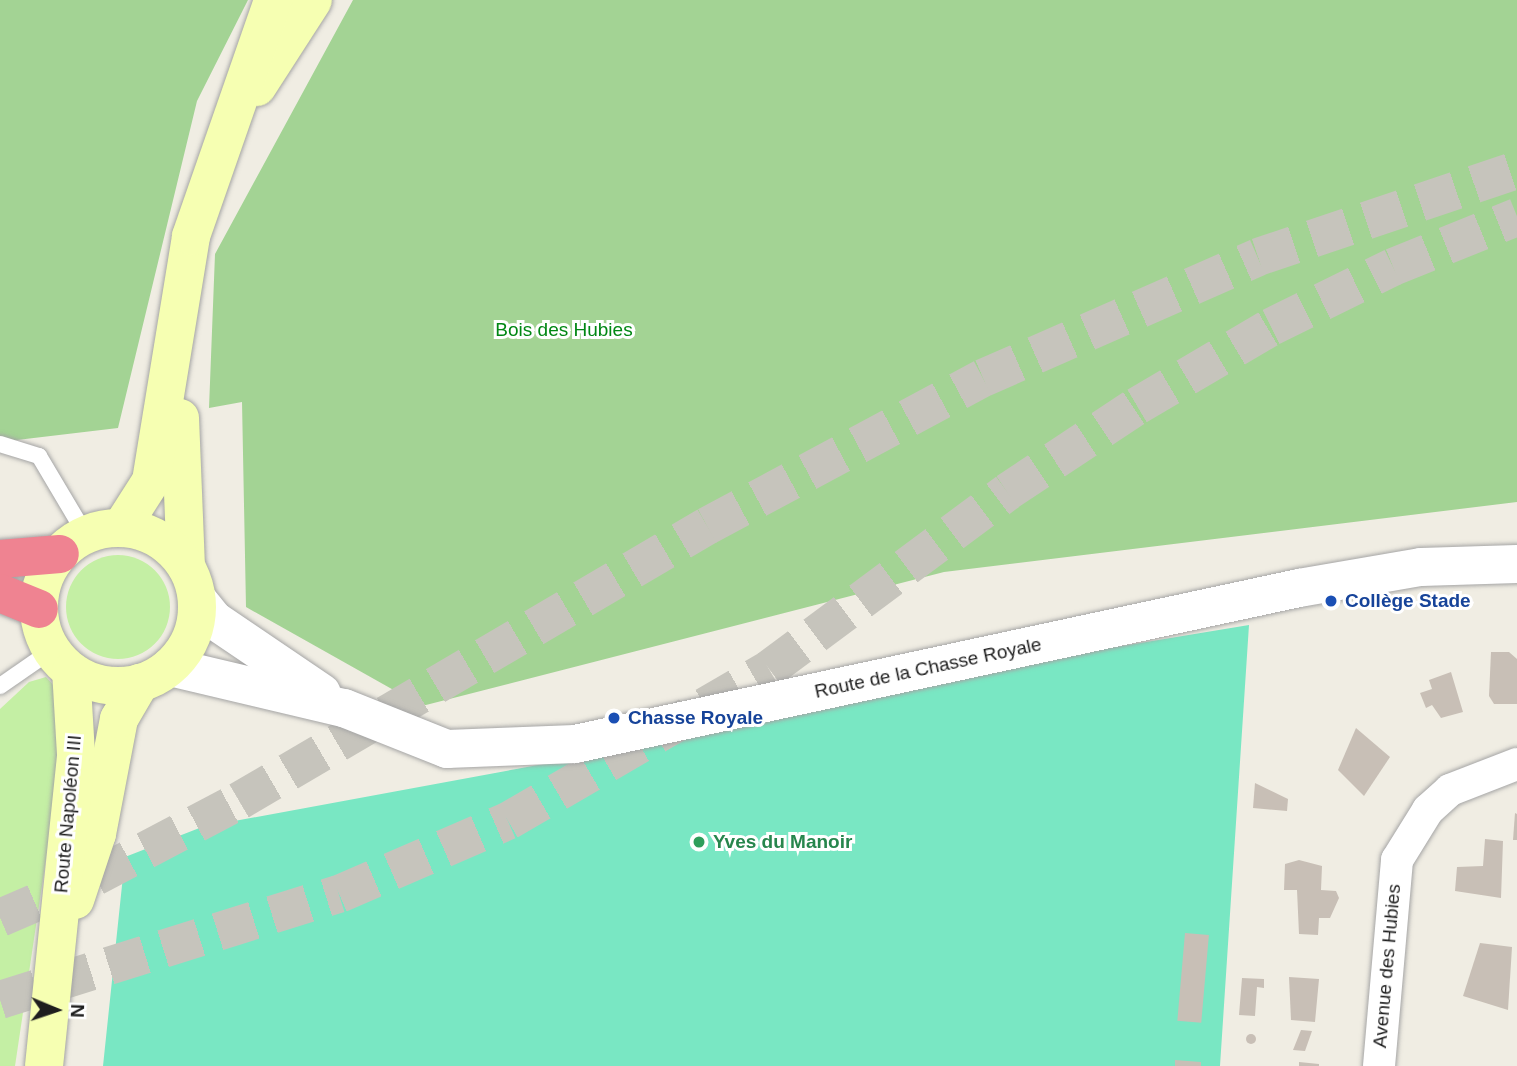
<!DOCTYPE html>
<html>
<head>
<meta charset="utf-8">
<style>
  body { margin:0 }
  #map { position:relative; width:1517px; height:1066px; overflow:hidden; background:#f0ede3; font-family:Helvetica,sans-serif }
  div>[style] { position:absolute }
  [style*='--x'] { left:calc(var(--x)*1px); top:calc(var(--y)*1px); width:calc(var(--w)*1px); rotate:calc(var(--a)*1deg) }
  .grass>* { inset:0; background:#c4efa4 }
  .round { border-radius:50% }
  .forest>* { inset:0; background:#a3d394 }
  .pitch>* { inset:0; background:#79e7c3 }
  .building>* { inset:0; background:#c8bfb6; transform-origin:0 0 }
  .motorway-tunnel>* { height:38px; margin-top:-19px; transform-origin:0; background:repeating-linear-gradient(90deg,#c6c4bc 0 38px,transparent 0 57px) }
  .roads { filter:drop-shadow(0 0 2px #a5a5a5) drop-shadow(0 0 2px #a5a5a5) }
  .service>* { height:16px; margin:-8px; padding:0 8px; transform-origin:8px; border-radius:8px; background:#fff }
  .minor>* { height:32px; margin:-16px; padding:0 16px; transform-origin:16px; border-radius:16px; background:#fff }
  .tertiary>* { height:38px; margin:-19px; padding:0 19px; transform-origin:19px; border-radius:19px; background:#fff }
  .secondary>* { height:38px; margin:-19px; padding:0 19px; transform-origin:19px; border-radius:19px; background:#f6ffb2 }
  .secondary>.ring { margin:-19px; padding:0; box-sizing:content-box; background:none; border:38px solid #f6ffb2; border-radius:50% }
  .motorway>* { height:38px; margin:-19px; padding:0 19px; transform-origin:19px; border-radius:19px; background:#ef8391 }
  .dots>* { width:19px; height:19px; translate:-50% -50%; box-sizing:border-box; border:4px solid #fff; border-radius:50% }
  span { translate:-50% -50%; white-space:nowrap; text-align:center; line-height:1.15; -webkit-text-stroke:6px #fff; paint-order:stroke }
  .park-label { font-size:19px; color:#018714 }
  .transit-label { font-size:19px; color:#164399; font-weight:700 }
  .left { translate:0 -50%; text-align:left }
  .street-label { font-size:19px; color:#1e1e1e }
  .leisure-label { font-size:19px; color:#27864d; font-weight:700 }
  .north { position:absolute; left:21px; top:975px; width:70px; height:70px; -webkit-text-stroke:5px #fff; paint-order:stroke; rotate:92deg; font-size:19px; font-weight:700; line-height:28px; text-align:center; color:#1e1e1e }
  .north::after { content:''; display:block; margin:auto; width:24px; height:32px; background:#1e1e1e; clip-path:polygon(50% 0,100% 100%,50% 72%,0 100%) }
</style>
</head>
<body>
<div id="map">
  <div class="grass">
    <i class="round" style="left:66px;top:555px;width:104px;height:104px"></i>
    <i style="clip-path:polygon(46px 677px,55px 687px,59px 772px,15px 1066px,0 1066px,0 709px,29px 682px)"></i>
  </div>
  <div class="forest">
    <i style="clip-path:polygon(0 0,248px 0,197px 101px,118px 428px,0 442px)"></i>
    <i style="clip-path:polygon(353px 0,1517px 0,1517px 502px,944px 572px,422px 706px,246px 607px,242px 402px,209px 408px,215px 254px)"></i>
  </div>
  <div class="pitch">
    <i style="clip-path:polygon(1249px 625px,1220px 1066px,103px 1066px,125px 857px,202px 827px,619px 750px,977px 670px)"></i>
  </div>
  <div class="building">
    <i style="clip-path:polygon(1491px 652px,1509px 652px,1517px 659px,1517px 704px,1494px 704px,1489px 696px)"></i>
    <i style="clip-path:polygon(1451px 672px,1463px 712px,1441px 718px,1432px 705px,1426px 708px,1420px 693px,1432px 689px,1429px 680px)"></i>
    <i style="clip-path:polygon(1356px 728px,1390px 757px,1364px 796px,1338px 770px)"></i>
    <i style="clip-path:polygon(1255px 783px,1288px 799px,1287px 811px,1253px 808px)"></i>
    <i style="clip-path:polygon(1515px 813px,1517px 814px,1517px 840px,1513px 840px)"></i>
    <i style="clip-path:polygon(1485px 839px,1503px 841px,1501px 898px,1455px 891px,1457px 867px,1483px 866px)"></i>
    <i style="clip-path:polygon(1299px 860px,1322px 866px,1321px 890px,1336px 891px,1339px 898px,1330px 918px,1319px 918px,1318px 935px,1299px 934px,1297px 890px,1284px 890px,1285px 864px)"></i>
    <i style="left:1185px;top:933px;width:24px;height:88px;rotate:5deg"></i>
    <i style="clip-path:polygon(1480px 943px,1512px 947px,1508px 1010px,1463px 996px)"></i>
    <i style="clip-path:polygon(1289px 977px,1319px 979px,1315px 1022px,1291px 1020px)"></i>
    <i style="clip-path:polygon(1242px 978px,1264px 979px,1264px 988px,1257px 987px,1255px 1016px,1239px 1015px)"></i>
    <i style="clip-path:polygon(1301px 1030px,1312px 1031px,1305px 1051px,1293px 1050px)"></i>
    <i class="round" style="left:1246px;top:1034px;width:10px;height:10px"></i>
    <i style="clip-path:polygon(1175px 1060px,1201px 1062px,1201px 1066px,1175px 1066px)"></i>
    <i style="clip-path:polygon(1299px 1062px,1319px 1064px,1319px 1066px,1299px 1066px)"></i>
  </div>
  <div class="motorway-tunnel">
    <i style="--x:0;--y:918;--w:103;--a:-23.3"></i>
    <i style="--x:95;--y:877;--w:163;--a:-27.8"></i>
    <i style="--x:239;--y:801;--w:543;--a:-30.44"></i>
    <i style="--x:707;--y:526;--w:313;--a:-28.2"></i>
    <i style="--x:983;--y:378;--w:300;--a:-23.7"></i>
    <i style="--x:1258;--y:257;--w:273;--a:-18.6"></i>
    <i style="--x:0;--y:1000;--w:355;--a:-17.4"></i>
    <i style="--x:339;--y:894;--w:184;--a:-23.4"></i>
    <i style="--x:508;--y:821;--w:302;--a:-30.2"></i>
    <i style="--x:769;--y:669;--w:297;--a:-36.6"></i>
    <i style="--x:1007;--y:492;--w:156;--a:-33.5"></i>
    <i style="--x:1137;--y:406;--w:156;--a:-30.5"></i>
    <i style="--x:1271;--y:327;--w:136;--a:-26.2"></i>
    <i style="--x:1393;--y:267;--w:134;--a:-22"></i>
  </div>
  <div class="roads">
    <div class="service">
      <i style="--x:0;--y:444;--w:41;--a:17.1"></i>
      <i style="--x:39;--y:456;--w:92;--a:59.3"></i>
      <i style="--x:0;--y:686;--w:63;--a:-34.7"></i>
    </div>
    <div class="minor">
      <i style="--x:1379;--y:1066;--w:207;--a:-85"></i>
      <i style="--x:1397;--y:860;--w:59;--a:-58.2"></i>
      <i style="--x:1428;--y:810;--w:30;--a:-42"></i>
      <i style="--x:1450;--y:790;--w:72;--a:-21.2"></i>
    </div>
    <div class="tertiary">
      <i style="--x:197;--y:599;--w:27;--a:51"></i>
      <i style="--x:214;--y:620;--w:130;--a:34.1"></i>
      <i style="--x:170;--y:667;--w:179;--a:13.3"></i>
      <i style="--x:344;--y:708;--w:111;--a:21.7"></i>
      <i style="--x:447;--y:749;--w:128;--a:-2.2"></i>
      <i style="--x:575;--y:744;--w:741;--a:-12.16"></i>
      <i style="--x:1299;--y:588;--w:124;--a:-9.8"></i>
      <i style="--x:1421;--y:567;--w:96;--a:-1.8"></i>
    </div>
    <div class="secondary">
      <i style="--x:257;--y:87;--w:103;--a:-57.2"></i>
      <i style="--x:180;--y:418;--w:148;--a:87.7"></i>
      <i style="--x:121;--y:528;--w:56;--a:-57.4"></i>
      <i style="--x:151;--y:481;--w:248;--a:-80.7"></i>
      <i style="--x:191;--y:236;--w:250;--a:-70.8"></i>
      <i class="ring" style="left:39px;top:528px;width:120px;height:120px"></i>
      <i style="--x:75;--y:900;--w:70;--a:-71.6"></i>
      <i style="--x:97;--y:834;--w:117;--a:-79.2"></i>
      <i style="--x:119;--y:719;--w:42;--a:-59.7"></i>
      <i style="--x:44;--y:1066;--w:314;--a:-84.1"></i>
      <i style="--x:76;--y:754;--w:83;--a:-93.4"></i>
    </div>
    <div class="motorway">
      <i style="--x:0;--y:559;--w:60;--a:-4.8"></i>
      <i style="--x:0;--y:593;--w:42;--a:22.3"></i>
    </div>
  </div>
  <div class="dots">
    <i style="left:1331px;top:601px;background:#1a4fb4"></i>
    <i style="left:614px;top:718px;background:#1a4fb4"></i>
    <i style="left:699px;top:842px;background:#2e9e5b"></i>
  </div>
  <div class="park-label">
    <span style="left:564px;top:330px">Bois des Hubies</span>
  </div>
  <div class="transit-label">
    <span class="left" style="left:1345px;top:601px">Collège Stade</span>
    <span class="left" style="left:628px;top:718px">Chasse Royale</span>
  </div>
  <div class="street-label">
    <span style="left:928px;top:668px;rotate:-12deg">Route de la Chasse Royale</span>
    <span style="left:68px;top:814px;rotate:-85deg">Route Napoléon III</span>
    <span style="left:1387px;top:966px;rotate:-85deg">Avenue des Hubies</span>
  </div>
  <div class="leisure-label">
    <span class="left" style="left:713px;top:842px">Yves du Manoir</span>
  </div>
  <div class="north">N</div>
</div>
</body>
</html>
